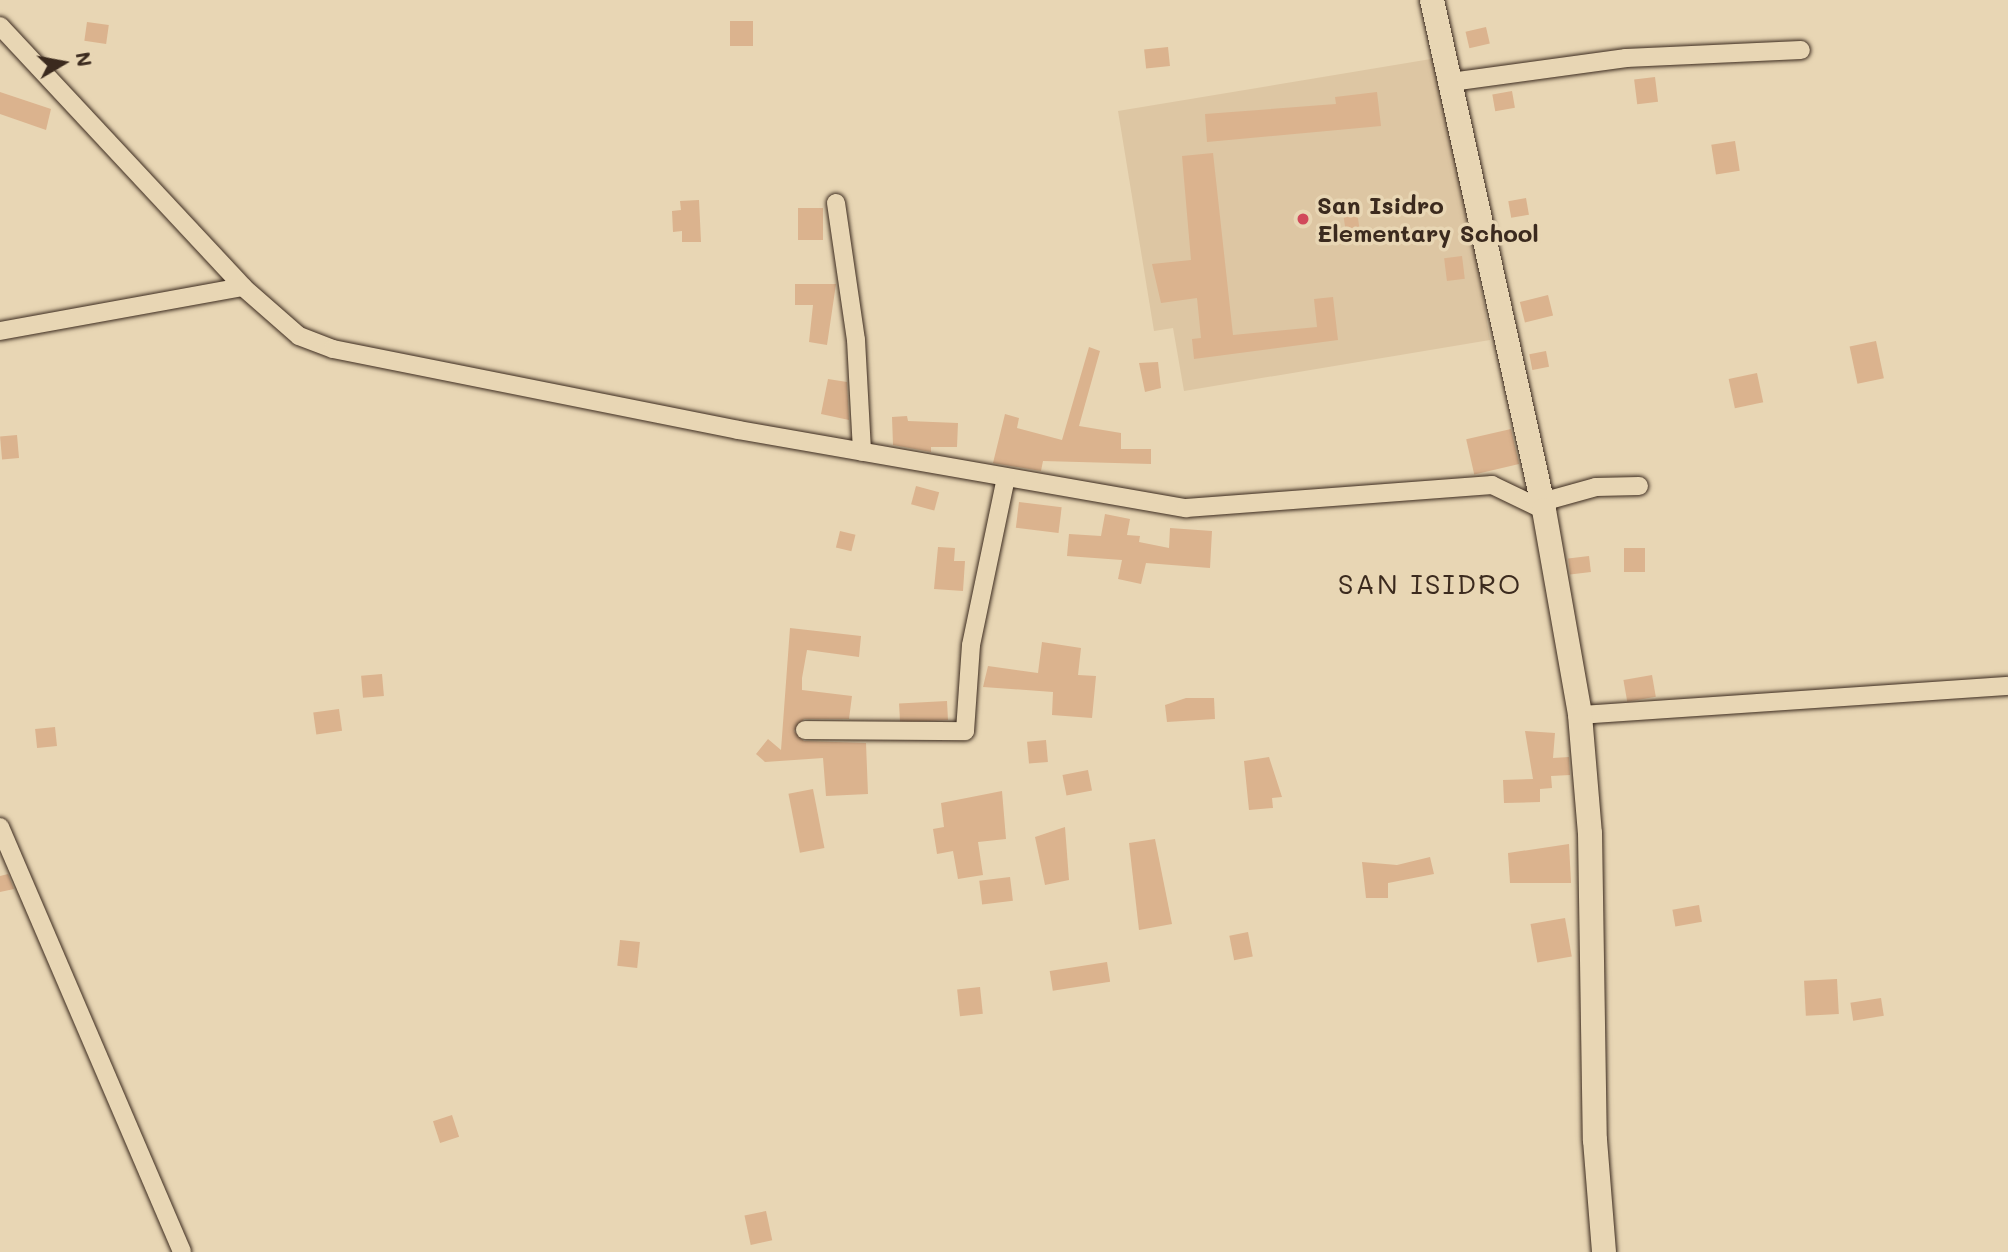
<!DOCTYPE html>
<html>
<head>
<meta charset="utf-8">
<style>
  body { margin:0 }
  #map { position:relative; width:2008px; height:1252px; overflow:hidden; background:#e8d6b4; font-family:Mali,sans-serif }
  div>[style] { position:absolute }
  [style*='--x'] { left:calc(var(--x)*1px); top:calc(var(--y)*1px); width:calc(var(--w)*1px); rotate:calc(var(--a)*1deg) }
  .built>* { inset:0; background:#ddc6a3 }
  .building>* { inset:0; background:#dbb38e; transform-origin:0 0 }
  .roads { filter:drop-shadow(0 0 2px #3b2a1e) drop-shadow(0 0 2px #3b2a1e) }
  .street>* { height:18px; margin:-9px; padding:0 9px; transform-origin:9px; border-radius:9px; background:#e8d6b4 }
  .secondary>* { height:24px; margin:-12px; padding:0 12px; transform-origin:12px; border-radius:12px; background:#e8d6b4 }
  .dots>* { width:19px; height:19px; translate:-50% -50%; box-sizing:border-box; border:4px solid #e8d6b4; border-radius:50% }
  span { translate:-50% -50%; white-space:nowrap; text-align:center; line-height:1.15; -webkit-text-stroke:7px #e8d6b4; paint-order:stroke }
  .poi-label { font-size:24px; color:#3b2a1e; font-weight:700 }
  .left { translate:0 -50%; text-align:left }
  .quarter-label { font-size:28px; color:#3b2a1e; letter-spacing:2px }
  .north { position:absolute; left:28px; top:28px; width:70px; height:70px; -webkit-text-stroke:5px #e8d6b4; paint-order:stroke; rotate:80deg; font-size:19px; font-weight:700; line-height:28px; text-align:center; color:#3b2a1e }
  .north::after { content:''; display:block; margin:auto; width:24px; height:32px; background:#3b2a1e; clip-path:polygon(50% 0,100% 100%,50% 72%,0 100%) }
</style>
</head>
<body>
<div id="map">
  <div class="built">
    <i style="clip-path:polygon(1443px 57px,1490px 340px,1184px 391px,1173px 328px,1154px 331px,1118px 111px)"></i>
  </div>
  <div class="building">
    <i style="left:730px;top:21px;width:23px;height:25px"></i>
    <i style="left:87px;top:22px;width:22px;height:19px;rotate:8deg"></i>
    <i style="left:1486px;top:27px;width:17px;height:21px;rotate:77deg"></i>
    <i style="left:1168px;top:47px;width:19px;height:24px;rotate:84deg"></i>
    <i style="left:1655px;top:77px;width:25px;height:21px;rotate:83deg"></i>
    <i style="left:1512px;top:91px;width:17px;height:20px;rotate:80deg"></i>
    <i style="clip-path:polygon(0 92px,51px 109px,46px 130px,0 114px)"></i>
    <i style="clip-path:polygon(1377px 92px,1381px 126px,1207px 142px,1205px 114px,1336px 104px,1335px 97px)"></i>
    <i style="left:1735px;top:141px;width:30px;height:24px;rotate:81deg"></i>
    <i style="clip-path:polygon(1213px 153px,1233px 335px,1317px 327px,1314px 299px,1333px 297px,1338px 340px,1194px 359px,1192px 339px,1201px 338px,1197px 298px,1161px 303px,1152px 264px,1191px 260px,1182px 156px)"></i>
    <i style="left:1526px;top:198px;width:17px;height:18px;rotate:80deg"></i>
    <i style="clip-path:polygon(699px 200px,701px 242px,682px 242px,682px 231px,673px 232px,672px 211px,681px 210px,680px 201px)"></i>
    <i style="left:798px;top:208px;width:25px;height:32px"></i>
    <i style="left:1357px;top:211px;width:27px;height:14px;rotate:82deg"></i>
    <i style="left:1462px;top:256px;width:23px;height:18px;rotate:83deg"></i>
    <i style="clip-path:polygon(795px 284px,836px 284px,827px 345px,809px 342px,813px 305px,795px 305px)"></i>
    <i style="left:1548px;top:295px;width:21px;height:29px;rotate:76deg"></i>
    <i style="left:1876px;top:341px;width:38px;height:27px;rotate:78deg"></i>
    <i style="clip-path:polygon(1089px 347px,1100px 351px,1079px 426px,1121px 433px,1121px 449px,1151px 449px,1151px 464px,1043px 461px,1041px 471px,993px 463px,1005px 414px,1019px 418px,1017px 428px,1062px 440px)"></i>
    <i style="left:1546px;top:351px;width:16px;height:17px;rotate:79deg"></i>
    <i style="clip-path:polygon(1158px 362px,1161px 388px,1145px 392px,1139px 363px)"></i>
    <i style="left:1757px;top:373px;width:30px;height:29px;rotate:78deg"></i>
    <i style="clip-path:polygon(828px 379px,847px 382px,849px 420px,821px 414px)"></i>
    <i style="clip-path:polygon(907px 416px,908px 421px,958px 423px,957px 447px,931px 447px,931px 452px,893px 445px,892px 417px)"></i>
    <i style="left:1511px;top:429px;width:36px;height:46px;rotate:77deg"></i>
    <i style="left:17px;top:435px;width:23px;height:17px;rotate:85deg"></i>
    <i style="left:916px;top:486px;width:24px;height:19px;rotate:15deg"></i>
    <i style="left:1019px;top:502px;width:43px;height:26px;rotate:7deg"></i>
    <i style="clip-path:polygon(1105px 514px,1130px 519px,1127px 535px,1140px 536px,1139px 542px,1169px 548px,1170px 528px,1212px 531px,1210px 568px,1146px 563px,1141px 584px,1118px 579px,1122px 560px,1067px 556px,1069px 534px,1101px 536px)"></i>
    <i style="left:840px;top:531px;width:16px;height:17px;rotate:14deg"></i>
    <i style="clip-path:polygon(938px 547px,955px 548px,954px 561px,965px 561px,963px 591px,934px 589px)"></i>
    <i style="left:1645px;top:548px;width:24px;height:21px;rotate:90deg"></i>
    <i style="left:1589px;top:556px;width:16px;height:21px;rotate:83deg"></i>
    <i style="clip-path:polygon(790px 628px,861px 636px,859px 657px,807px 650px,802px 678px,802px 690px,852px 696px,849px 719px,804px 719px,794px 731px,804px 741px,866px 743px,868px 794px,826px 796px,823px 758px,765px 762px,756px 754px,768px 739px,781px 750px)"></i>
    <i style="clip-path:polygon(1042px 642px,1081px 648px,1078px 675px,1096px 676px,1092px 718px,1052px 715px,1053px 692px,983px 687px,988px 666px,1038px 673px)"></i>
    <i style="left:382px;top:674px;width:22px;height:21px;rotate:85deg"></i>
    <i style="left:1652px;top:675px;width:22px;height:29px;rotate:80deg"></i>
    <i style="clip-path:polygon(1186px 698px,1214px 698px,1215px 719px,1167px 722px,1165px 705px)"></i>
    <i style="left:947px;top:701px;width:19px;height:48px;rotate:87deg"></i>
    <i style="left:339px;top:709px;width:22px;height:26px;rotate:82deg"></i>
    <i style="left:55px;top:727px;width:19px;height:20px;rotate:84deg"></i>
    <i style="clip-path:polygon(1525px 731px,1555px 733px,1553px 758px,1569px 757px,1570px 775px,1551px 776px,1552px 788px,1540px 789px,1540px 802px,1504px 803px,1503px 780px,1533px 779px)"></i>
    <i style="left:1046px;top:740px;width:22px;height:19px;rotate:85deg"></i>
    <i style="clip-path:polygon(1269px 757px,1282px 797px,1272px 798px,1273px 808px,1249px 810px,1244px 761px)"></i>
    <i style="left:1088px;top:770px;width:21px;height:26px;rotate:79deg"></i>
    <i style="left:813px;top:789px;width:60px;height:25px;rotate:79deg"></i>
    <i style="clip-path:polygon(1002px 791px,1006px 839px,978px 842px,983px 875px,958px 879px,953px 851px,937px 854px,933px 829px,944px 827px,941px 803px)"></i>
    <i style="clip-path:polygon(1065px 827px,1069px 880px,1045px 885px,1035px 837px)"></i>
    <i style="clip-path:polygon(1155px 839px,1172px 924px,1139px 930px,1129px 843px)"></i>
    <i style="clip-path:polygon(1569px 844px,1571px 883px,1510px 883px,1508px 853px)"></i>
    <i style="clip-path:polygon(1430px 857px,1434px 874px,1388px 883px,1388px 898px,1366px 898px,1362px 862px,1397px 865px)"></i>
    <i style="clip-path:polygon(8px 874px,14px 889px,0 892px,0 876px)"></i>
    <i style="left:1010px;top:877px;width:24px;height:31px;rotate:83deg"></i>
    <i style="left:1699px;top:905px;width:17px;height:27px;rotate:80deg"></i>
    <i style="left:1565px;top:918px;width:39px;height:35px;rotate:80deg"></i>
    <i style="left:1248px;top:932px;width:25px;height:19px;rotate:79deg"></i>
    <i style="left:620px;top:940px;width:20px;height:26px;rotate:6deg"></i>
    <i style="left:1107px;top:962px;width:20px;height:58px;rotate:81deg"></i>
    <i style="left:1837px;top:979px;width:35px;height:33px;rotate:87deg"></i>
    <i style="left:980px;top:987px;width:27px;height:23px;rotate:84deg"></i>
    <i style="left:1881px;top:998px;width:18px;height:31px;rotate:81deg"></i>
    <i style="left:452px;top:1115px;width:23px;height:20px;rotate:72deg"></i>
    <i style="left:766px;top:1211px;width:30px;height:22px;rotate:78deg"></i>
  </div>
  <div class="roads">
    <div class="street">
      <i style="--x:0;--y:26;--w:357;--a:47"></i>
      <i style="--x:243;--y:287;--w:74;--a:41.2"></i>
      <i style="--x:299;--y:336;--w:36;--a:21"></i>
      <i style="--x:333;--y:349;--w:413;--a:11.3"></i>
      <i style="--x:738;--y:430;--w:455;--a:9.9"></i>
      <i style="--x:1186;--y:508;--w:307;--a:-4.3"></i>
      <i style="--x:1492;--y:485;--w:58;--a:25.7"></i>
      <i style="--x:1451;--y:82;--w:177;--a:-7.8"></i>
      <i style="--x:1626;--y:58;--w:175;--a:-2.6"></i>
      <i style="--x:836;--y:203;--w:138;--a:81.7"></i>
      <i style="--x:856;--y:340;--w:112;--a:86.9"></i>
      <i style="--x:0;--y:331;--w:247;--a:-10.3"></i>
      <i style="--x:1542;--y:502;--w:56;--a:-15.5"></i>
      <i style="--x:1596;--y:487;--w:43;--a:-1.3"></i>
      <i style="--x:1580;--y:715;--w:429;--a:-3.9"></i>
      <i style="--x:805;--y:730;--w:160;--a:0.4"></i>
      <i style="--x:965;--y:731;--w:86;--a:-86"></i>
      <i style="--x:971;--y:645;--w:171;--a:-78.2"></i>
      <i style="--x:0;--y:827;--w:462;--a:66.8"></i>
    </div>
    <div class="secondary">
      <i style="--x:1432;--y:0;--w:522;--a:77.61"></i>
      <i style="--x:1544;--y:510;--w:208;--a:80"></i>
      <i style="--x:1580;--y:715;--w:118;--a:85.2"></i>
      <i style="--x:1590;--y:833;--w:307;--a:89.1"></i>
      <i style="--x:1595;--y:1140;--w:112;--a:85.4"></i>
    </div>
  </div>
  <div class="dots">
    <i style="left:1303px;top:219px;background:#d1495b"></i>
  </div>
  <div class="poi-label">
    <span class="left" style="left:1317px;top:219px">San Isidro<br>Elementary School</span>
  </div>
  <div class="quarter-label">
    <span style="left:1430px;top:583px">SAN ISIDRO</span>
  </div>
  <div class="north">N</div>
</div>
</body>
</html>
